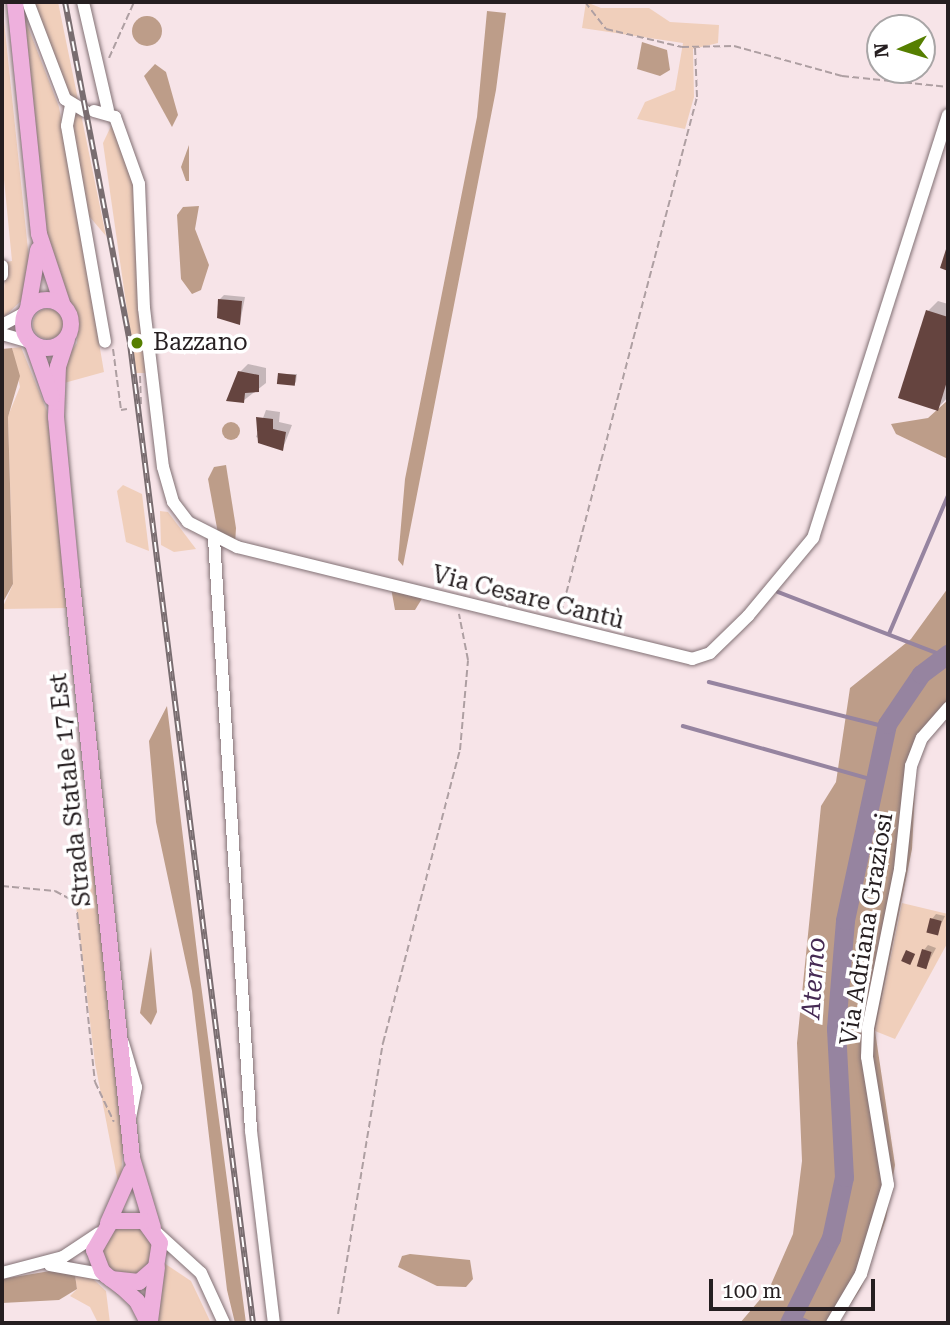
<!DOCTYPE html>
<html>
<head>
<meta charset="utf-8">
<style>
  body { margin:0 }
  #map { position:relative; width:950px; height:1325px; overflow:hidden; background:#f7e4e8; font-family:"Roboto Serif",serif }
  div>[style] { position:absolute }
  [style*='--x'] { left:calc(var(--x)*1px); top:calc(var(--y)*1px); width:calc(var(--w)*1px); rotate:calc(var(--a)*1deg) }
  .green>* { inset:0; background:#f0cfbb }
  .round { border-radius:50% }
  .forest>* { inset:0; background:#bd9d89 }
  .shadow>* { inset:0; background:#0003 }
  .stream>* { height:3.5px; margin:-1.75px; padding:0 1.75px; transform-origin:1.75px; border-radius:1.75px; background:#9684a0 }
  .river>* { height:19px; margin:-9.5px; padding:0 9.5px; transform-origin:9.5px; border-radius:9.5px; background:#9684a0 }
  .building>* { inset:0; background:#65443f; transform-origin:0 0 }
  .path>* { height:2px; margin-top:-1px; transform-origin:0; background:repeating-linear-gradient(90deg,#ae9fa2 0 7px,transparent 0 10.5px) }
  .roads { filter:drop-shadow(0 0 2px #827175) drop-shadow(0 0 2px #827175) }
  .minor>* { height:12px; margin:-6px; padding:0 6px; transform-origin:6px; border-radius:6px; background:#fff }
  .major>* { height:16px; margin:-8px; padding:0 8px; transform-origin:8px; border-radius:8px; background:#eeb0dd }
  .major>.ring { margin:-8px; padding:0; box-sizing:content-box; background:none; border:16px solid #eeb0dd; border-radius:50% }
  .rail>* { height:6px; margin-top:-3px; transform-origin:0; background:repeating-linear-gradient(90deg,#fff 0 10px,#796d70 0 20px); box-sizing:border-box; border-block:2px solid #796d70 }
  .dots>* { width:19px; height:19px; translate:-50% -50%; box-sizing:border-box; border:4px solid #fff; border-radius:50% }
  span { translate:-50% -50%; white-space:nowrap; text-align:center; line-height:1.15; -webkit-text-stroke:7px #fff; paint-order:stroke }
  .poi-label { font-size:24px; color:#251e20 }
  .left { translate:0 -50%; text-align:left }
  .street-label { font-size:24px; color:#251e20 }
  .water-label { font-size:26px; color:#462b54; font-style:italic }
  .frame { position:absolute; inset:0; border:4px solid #251e20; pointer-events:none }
  .north { position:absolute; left:866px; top:14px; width:70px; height:70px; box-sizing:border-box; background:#fff; border:2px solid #a8a5a6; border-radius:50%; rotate:266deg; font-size:19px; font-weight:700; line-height:28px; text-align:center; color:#251e20 }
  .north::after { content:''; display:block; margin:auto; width:24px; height:32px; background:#567f00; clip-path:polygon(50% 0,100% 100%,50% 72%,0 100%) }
  .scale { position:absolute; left:709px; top:1279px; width:166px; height:32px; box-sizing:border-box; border:4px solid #251e20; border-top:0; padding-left:9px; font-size:21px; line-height:24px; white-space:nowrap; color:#251e20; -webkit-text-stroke:5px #fff; paint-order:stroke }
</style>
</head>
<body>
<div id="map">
  <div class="green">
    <i style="clip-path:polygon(2px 2px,29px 259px,22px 300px,2px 319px,6px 262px,12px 261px,2px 159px)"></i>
    <i style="clip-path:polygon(30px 2px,58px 2px,106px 236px,89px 216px,67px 98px)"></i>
    <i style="clip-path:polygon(586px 2px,601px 8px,649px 8px,670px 22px,719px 25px,718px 43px,693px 49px,694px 97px,685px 129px,637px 119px,645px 102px,675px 90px,683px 43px,582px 28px)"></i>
    <i style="clip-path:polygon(21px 9px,59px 107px,104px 372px,64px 383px,63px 362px,77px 343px,78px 322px,50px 275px)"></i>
    <i style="clip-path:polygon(112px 124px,133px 179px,148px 373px,136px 373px,103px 143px)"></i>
    <i class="round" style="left:33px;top:309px;width:30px;height:30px"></i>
    <i style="clip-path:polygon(21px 347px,47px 411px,68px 608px,2px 609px,13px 584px,8px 416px,20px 387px,12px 348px)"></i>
    <i style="clip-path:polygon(123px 485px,142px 494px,149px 551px,126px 542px,117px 491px)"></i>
    <i style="clip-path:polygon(160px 511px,168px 512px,196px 549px,174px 552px,161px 545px)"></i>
    <i style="clip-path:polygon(93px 853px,123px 1147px,120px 1193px,95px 1063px,74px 889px,78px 871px)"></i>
    <i style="clip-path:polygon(902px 903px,948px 914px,948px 942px,895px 1039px,875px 1031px)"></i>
    <i class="round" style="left:103px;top:1225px;width:50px;height:50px"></i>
    <i style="clip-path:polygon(164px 1263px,191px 1281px,210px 1321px,157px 1323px)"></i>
    <i style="clip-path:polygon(75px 1275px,92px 1278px,106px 1291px,110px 1323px,98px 1323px,90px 1307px,70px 1296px,77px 1289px)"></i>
  </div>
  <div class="forest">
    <i style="clip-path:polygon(487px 11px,506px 13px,496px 90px,403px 566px,398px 560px,405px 479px,477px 117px)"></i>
    <i class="round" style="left:132px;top:16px;width:30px;height:30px"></i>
    <i style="clip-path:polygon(642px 42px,667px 50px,670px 70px,660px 76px,637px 69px)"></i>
    <i style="clip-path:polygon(155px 64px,166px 72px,178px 115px,172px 127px,144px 76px)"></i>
    <i style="clip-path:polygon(189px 145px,189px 181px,186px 181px,181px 167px)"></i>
    <i style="clip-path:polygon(199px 206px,195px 229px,209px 265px,201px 290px,192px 294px,181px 279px,177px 215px,183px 207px)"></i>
    <i style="clip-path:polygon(12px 348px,20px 376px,8px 417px,13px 584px,2px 604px,2px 349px)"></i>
    <i style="clip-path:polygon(948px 400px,948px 459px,896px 434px,891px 424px,928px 418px)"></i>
    <i class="round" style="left:222px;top:422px;width:18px;height:18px"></i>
    <i style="clip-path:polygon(226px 465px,236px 528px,235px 544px,219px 539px,208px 479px,214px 467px)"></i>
    <i style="clip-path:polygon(391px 588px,423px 597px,415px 610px,395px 610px)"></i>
    <i style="clip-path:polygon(948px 588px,948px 714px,924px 744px,916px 768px,912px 849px,875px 1031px,895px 1165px,886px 1219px,861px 1288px,838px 1323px,740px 1323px,769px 1289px,793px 1234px,802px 1161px,797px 1043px,821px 806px,836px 782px,850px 688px,911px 639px)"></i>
    <i style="clip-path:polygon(167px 706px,200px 977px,246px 1323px,235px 1323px,227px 1290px,192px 991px,156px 822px,149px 741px)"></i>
    <i style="clip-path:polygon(151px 947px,157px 1012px,151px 1025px,140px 1013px)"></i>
    <i style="clip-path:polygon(410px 1254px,470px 1260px,473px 1279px,466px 1287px,437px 1286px,398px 1267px,402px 1256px)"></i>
    <i style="clip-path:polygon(50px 1271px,75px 1275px,77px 1289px,59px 1300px,2px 1303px,2px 1279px)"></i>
  </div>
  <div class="shadow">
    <i style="clip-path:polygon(224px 295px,245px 297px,240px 323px,219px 300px)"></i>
    <i style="clip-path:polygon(938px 301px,948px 304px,948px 397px,937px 409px,928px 311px)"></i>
    <i style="clip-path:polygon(248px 364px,266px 368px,266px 383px,243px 401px,240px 372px)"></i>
    <i style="clip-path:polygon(280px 374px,297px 374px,296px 382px,294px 384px)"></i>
    <i style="clip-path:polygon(266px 410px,280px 412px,279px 422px,292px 425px,283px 448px,256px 437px)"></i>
    <i style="clip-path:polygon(936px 914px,945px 916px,937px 933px,932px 919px)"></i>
    <i style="clip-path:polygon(928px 945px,936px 948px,926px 967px,924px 950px)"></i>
  </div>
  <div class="stream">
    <i style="--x:778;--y:592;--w:179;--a:21"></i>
    <i style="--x:889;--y:634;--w:150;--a:-66.9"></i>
    <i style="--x:709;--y:682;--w:184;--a:14.2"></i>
    <i style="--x:683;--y:726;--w:202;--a:15.8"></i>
    <i style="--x:793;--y:1315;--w:20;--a:24"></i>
  </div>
  <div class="river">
    <i style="--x:789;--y:1323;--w:95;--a:-63.7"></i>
    <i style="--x:831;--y:1238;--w:62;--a:-78"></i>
    <i style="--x:844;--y:1177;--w:149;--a:-93.1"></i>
    <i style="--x:836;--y:1028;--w:108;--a:-85.2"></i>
    <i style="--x:845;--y:920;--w:200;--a:-77.9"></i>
    <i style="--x:887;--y:724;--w:60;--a:-55.8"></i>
    <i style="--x:921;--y:674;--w:34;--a:-37"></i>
  </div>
  <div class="building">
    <i style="clip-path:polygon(948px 243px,948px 271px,940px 268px)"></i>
    <i style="clip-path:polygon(218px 299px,242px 301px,240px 325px,217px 318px)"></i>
    <i style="clip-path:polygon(926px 310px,948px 317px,948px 378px,938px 411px,898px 398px)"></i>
    <i style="clip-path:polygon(238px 371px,259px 375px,259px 392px,245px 393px,244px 403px,226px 401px)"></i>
    <i style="left:278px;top:373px;width:18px;height:11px;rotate:6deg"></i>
    <i style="clip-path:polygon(256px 417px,273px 419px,273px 429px,286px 432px,283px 451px,258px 443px)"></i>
    <i style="left:930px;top:918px;width:12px;height:15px;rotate:14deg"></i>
    <i style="left:922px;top:949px;width:10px;height:18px;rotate:17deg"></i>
    <i style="left:906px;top:950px;width:10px;height:12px;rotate:24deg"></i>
  </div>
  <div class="path">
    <i style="--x:585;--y:2;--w:34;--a:52"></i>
    <i style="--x:606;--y:29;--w:78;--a:13.3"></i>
    <i style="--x:682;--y:47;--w:52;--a:-1.1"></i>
    <i style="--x:734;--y:46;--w:112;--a:15.5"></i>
    <i style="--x:842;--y:76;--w:107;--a:5.9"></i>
    <i style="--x:109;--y:58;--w:61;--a:-65.9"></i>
    <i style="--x:113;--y:349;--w:62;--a:82.5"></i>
    <i style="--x:121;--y:410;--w:6;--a:-9"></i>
    <i style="--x:140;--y:376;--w:31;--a:88"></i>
    <i style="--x:561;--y:613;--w:534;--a:-75.23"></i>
    <i style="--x:697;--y:97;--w:50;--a:-92.3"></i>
    <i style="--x:2;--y:886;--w:53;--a:5.4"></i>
    <i style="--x:55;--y:891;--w:24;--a:28"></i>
    <i style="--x:76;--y:902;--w:181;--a:84"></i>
    <i style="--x:95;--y:1082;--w:44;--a:64.6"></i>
    <i style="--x:338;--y:1314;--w:275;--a:-80.6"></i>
    <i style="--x:383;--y:1043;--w:303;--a:-75.3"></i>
    <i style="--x:460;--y:750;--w:90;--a:-84.9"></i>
    <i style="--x:468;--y:660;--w:47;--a:-101.1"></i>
  </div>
  <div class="roads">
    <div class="minor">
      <i style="--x:28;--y:2;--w:104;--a:69.1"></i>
      <i style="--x:65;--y:99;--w:23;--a:31"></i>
      <i style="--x:83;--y:2;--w:111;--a:77"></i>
      <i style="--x:71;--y:105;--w:21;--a:101"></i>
      <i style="--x:67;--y:126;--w:219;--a:80"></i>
      <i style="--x:94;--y:111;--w:22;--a:16"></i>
      <i style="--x:115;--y:117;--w:71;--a:70.3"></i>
      <i style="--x:139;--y:184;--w:124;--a:87.7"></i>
      <i style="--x:144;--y:308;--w:160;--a:83.2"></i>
      <i style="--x:163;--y:467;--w:36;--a:74"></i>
      <i style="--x:173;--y:502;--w:25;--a:53"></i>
      <i style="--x:188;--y:522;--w:55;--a:27"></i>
      <i style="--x:237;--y:547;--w:469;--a:13.8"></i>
      <i style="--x:692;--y:659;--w:19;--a:-18"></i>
      <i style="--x:710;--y:653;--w:53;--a:-44.2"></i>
      <i style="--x:748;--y:616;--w:102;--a:-50.2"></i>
      <i style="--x:813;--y:538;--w:444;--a:-72.3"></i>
      <i style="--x:2;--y:266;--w:9;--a:90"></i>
      <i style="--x:2;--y:325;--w:26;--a:-28"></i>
      <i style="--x:2;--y:334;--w:29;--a:16"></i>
      <i style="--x:214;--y:539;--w:593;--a:86.42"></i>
      <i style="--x:251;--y:1131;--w:193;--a:83.2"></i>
      <i style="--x:123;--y:1043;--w:46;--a:73.5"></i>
      <i style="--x:136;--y:1087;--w:33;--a:101"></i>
      <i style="--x:157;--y:1233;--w:59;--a:42.3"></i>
      <i style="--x:201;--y:1273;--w:55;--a:65.3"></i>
      <i style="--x:50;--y:1265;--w:57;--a:10.1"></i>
      <i style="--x:2;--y:1273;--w:63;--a:-14.7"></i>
      <i style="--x:63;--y:1257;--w:43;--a:-33.7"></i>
      <i style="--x:832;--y:1323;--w:57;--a:-59.4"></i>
      <i style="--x:861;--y:1274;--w:93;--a:-73.1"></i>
      <i style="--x:888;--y:1185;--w:130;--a:-99.3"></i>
      <i style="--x:867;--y:1057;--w:29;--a:-88"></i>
      <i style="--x:868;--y:1028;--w:162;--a:-78.6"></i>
      <i style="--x:900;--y:869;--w:104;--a:-83.9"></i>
      <i style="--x:911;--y:766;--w:30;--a:-69"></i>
      <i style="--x:922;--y:738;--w:40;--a:-49"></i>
    </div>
    <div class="major">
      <i style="--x:15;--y:2;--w:233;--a:84.1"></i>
      <i style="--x:39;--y:234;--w:76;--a:71.6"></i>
      <i class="ring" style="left:23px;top:300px;width:32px;height:32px"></i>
      <i style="--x:28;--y:308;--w:59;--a:-80.2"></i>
      <i style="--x:67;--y:339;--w:29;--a:108"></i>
      <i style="--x:58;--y:367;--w:50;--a:92.3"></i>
      <i style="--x:56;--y:417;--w:167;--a:84.5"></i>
      <i style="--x:72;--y:583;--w:578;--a:84.04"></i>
      <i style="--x:132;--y:1158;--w:73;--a:73.3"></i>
      <i style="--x:33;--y:344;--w:57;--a:70.6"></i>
      <i style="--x:108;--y:1223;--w:57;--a:-66.1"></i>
      <i style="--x:111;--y:1279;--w:28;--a:6"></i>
      <i style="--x:139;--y:1282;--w:23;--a:-41"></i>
      <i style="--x:156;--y:1267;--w:24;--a:-81"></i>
      <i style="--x:160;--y:1243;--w:27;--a:-126"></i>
      <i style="--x:144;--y:1221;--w:33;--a:180"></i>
      <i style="--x:111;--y:1221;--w:34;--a:120"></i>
      <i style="--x:94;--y:1250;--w:22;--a:69"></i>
      <i style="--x:102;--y:1271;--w:6;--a:45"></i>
      <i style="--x:106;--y:1275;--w:20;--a:37"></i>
      <i style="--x:122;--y:1287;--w:21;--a:43"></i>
      <i style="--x:137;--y:1301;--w:25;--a:63"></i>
      <i style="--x:150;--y:1321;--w:54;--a:-82.6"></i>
    </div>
  </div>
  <div class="rail">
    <i style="--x:65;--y:2;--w:348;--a:79.2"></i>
    <i style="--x:130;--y:344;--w:987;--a:82.84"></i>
  </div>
  <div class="dots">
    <i style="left:137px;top:343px;background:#567f00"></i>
  </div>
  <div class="poi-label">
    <span class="left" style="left:153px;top:343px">Bazzano</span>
  </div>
  <div class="street-label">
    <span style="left:528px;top:598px;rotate:14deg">Via Cesare Cantù</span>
    <span style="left:71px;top:790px;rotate:-96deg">Strada Statale 17 Est</span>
    <span style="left:867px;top:929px;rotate:-81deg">Via Adriana Graziosi</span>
  </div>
  <div class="water-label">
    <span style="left:814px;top:978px;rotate:-86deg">Aterno</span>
  </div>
  <div class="frame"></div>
  <div class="north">N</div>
  <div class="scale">100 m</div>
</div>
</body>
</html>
